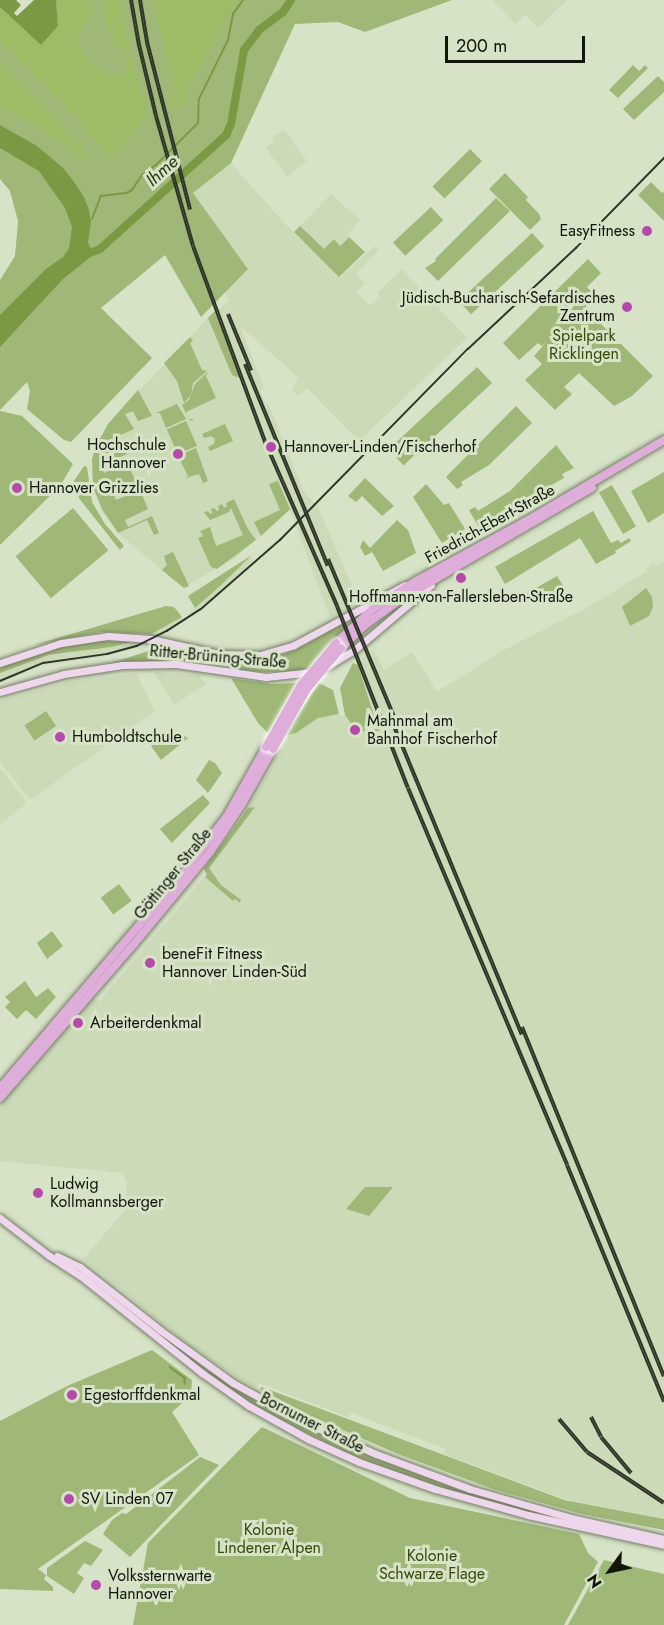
<!DOCTYPE html>
<html>
<head>
<meta charset="utf-8">
<style>
  body { margin:0 }
  #map { position:relative; width:664px; height:1625px; overflow:hidden; background:#d7e3c7; font-family:Jost,sans-serif }
  div>[style] { position:absolute }
  [style*='--x'] { left:calc(var(--x)*1px); top:calc(var(--y)*1px); width:calc(var(--w)*1px); rotate:calc(var(--a)*1deg) }
  .built>* { inset:0; background:#cbdab7 }
  .green>* { inset:0; background:#9fb877; transform-origin:0 0 }
  .forest>* { inset:0; background:#9cbc66 }
  .water>* { inset:0; background:#7a9943 }
  .stream>* { height:1.5px; margin:-0.75px; padding:0 0.75px; transform-origin:0.75px; border-radius:0.75px; background:#7a9943 }
  .river>* { height:8px; margin:-4px; padding:0 4px; transform-origin:4px; border-radius:4px; background:#7a9943 }
  .roads { filter:drop-shadow(0 0 2px #747f65) drop-shadow(0 0 2px #747f65) }
  .secondary>* { height:7px; margin:-3.5px; padding:0 3.5px; transform-origin:3.5px; border-radius:3.5px; background:#eed6ec }
  .primary>* { height:8px; margin:-4px; padding:0 4px; transform-origin:4px; border-radius:4px; background:#deadd9 }
  .tram>* { height:1.5px; margin:-0.75px; padding:0 0.75px; transform-origin:0.75px; border-radius:0.75px; background:#303529 }
  .rail>* { height:4px; margin-top:-2px; transform-origin:0; background:repeating-linear-gradient(90deg,#d7e3c7 0 4.5px,#303529 0 9px); box-sizing:border-box; border-block:2px solid #303529 }
  .bridges { filter:drop-shadow(0 0 2px #fff) drop-shadow(0 0 2px #fff) }
  .primary-bridge>* { height:8px; margin:-4px; padding:0 4px; transform-origin:4px; border-radius:4px; background:#deadd9 }
  .dots>* { width:16px; height:16px; translate:-50% -50%; box-sizing:border-box; border:3px solid #d7e3c7; border-radius:50% }
  span { translate:-50% -50%; white-space:nowrap; text-align:center; line-height:1.15; -webkit-text-stroke:6px #d7e3c7; paint-order:stroke }
  .poi-label { font-size:16px; color:#11150b }
  .right { translate:-100% -50%; text-align:right }
  .left { translate:0 -50%; text-align:left }
  .park-label { font-size:16px; color:#354909 }
  .street-label { font-size:16px; color:#11150b }
  .water-label { font-size:18px; color:#293612; font-style:italic }
  .north { position:absolute; left:580px; top:1541px; width:60px; height:60px; -webkit-text-stroke:4px #d7e3c7; paint-order:stroke; rotate:237deg; font-size:16px; font-weight:700; line-height:24px; text-align:center; color:#11150b }
  .north::after { content:''; display:block; margin:auto; width:21px; height:27px; background:#11150b; clip-path:polygon(50% 0,100% 100%,50% 72%,0 100%) }
  .scale { position:absolute; left:445px; top:36px; width:140px; height:27px; box-sizing:border-box; border:3px solid #11150b; border-top:0; padding-left:8px; font-size:18px; line-height:21px; white-space:nowrap; color:#11150b; -webkit-text-stroke:4px #d7e3c7; paint-order:stroke }
</style>
</head>
<body>
<div id="map">
  <div class="built">
    <i style="clip-path:polygon(492px 0,567px 0,538px 28px,525px 14px,515px 24px)"></i>
    <i style="clip-path:polygon(284px 129px,307px 161px,287px 177px,266px 148px,274px 142px,272px 138px)"></i>
    <i style="clip-path:polygon(231px 163px,287px 226px,341px 277px,375px 246px,379px 250px,356px 274px,365px 283px,356px 292px,370px 306px,380px 297px,377px 293px,402px 269px,467px 338px,359px 441px,307px 388px,298px 396px,292px 390px,299px 378px,240px 326px,264px 387px,260px 390px,266px 404px,268px 403px,304px 491px,318px 507px,360px 604px,330px 617px,290px 510px,235px 558px,183px 588px,118px 533px,101px 510px,93px 487px,92px 459px,108px 424px,208px 318px,229px 301px,225px 292px,248px 269px,193px 193px)"></i>
    <i style="clip-path:polygon(331px 194px,360px 220px,340px 246px,324px 250px,300px 226px)"></i>
    <i style="clip-path:polygon(250px 557px,254px 562px,212px 601px,192px 616px,189px 613px)"></i>
    <i style="clip-path:polygon(664px 561px,664px 1519px,564px 1499px,444px 1454px,445px 1449px,352px 1413px,348px 1417px,259px 1383px,255px 1388px,240px 1379px,184px 1341px,83px 1259px,132px 1202px,126px 1196px,127px 1183px,123px 1173px,0 1161px,0 1102px,90px 995px,99px 1002px,206px 875px,204px 869px,206px 864px,231px 834px,252px 801px,272px 767px,284px 736px,296px 733px,304px 725px,327px 715px,375px 716px,358px 662px,373px 649px,384px 670px,412px 652px,437px 692px,502px 651px,588px 607px,647px 571px,646px 568px,654px 563px,656px 566px)"></i>
    <i style="clip-path:polygon(182px 617px,182px 622px,136px 648px,102px 657px,43px 665px,0 683px,0 673px,37px 658px,130px 644px)"></i>
    <i style="clip-path:polygon(154px 672px,199px 675px,206px 684px,174px 705px)"></i>
    <i style="clip-path:polygon(136px 673px,155px 711px,30px 800px,0 762px,0 701px,67px 682px)"></i>
    <i style="clip-path:polygon(0 768px,27px 803px,1px 824px,0 822px)"></i>
  </div>
  <div class="green">
    <i style="clip-path:polygon(56px 0,452px 0,365px 32px,338px 22px,295px 24px,231px 163px,193px 193px,248px 269px,201px 317px,165px 255px,101px 308px,152px 358px,71px 442px,64px 440px,27px 409px,30px 391px,27px 382px,0 410px,0 280px,15px 256px,18px 221px,10px 191px,0 179px,0 7px,41px 44px,58px 26px)"></i>
    <i style="clip-path:polygon(633px 65px,639px 71px,645px 65px,648px 68px,618px 98px,609px 90px)"></i>
    <i style="clip-path:polygon(658px 76px,664px 82px,664px 92px,634px 120px,623px 109px)"></i>
    <i style="left:470px;top:149px;width:17px;height:53px;rotate:45deg"></i>
    <i style="clip-path:polygon(505px 173px,528px 197px,526px 200px,539px 214px,541px 219px,530px 230px,489px 189px)"></i>
    <i style="clip-path:polygon(651px 182px,662px 193px,664px 192px,664px 221px,638px 195px)"></i>
    <i style="clip-path:polygon(496px 198px,510px 211px,438px 281px,425px 268px,436px 261px,435px 259px)"></i>
    <i style="left:431px;top:207px;width:18px;height:52px;rotate:47deg"></i>
    <i style="clip-path:polygon(300px 226px,324px 249px,334px 239px,340px 246px,349px 237px,365px 252px,339px 277px,294px 232px)"></i>
    <i style="left:532px;top:233px;width:18px;height:100px;rotate:47deg"></i>
    <i style="clip-path:polygon(588px 259px,601px 273px,587px 287px,596px 296px,585px 308px,653px 376px,632px 396px,614px 406px,579px 373px,564px 387px,572px 394px,555px 410px,525px 380px,542px 364px,534px 356px,548px 340px,542px 346px,538px 343px,519px 360px,503px 343px)"></i>
    <i style="clip-path:polygon(215px 311px,240px 378px,232px 375px,208px 318px)"></i>
    <i style="clip-path:polygon(190px 337px,193px 341px,190px 343px,202px 370px,207px 371px,193px 383px,191px 395px,184px 403px,177px 381px,164px 363px)"></i>
    <i style="left:477px;top:367px;width:22px;height:121px;rotate:47deg"></i>
    <i style="clip-path:polygon(208px 372px,206px 376px,216px 398px,186px 412px,189px 419px,195px 419px,190px 421px,182px 405px,189px 400px,195px 384px)"></i>
    <i style="clip-path:polygon(138px 390px,152px 416px,138px 421px,133px 411px,125px 414px,134px 429px,103px 443px,105px 448px,111px 446px,114px 452px,125px 447px,127px 454px,100px 466px,104px 473px,127px 462px,136px 482px,113px 493px,116px 500px,140px 490px,148px 509px,125px 520px,128px 527px,152px 516px,159px 533px,154px 535px,147px 520px,118px 533px,102px 509px,93px 487px,92px 459px,96px 446px,108px 424px)"></i>
    <i style="clip-path:polygon(177px 404px,186px 419px,166px 428px,160px 413px,156px 413px)"></i>
    <i style="clip-path:polygon(516px 406px,532px 423px,489px 465px,461px 482px,463px 485px,457px 489px,446px 477px)"></i>
    <i style="clip-path:polygon(0 411px,22px 416px,73px 464px,60px 486px,0 545px)"></i>
    <i style="left:186px;top:421px;width:27px;height:21px;rotate:66deg"></i>
    <i style="clip-path:polygon(225px 424px,233px 441px,210px 451px,208px 447px,214px 444px,215px 439px,211px 436px,204px 438px,202px 434px)"></i>
    <i style="clip-path:polygon(556px 445px,574px 468px,562px 474px,564px 478px,478px 526px,469px 510px,475px 507px,478px 511px,510px 491px)"></i>
    <i style="clip-path:polygon(196px 448px,208px 481px,203px 483px,199px 474px,185px 478px,188px 476px,178px 456px)"></i>
    <i style="clip-path:polygon(84px 466px,87px 467px,92px 502px,105px 524px,124px 546px,120px 550px,70px 487px)"></i>
    <i style="clip-path:polygon(664px 472px,664px 513px,648px 523px,631px 491px)"></i>
    <i style="clip-path:polygon(365px 478px,394px 506px,382px 516px,362px 496px,356px 502px,348px 496px)"></i>
    <i style="clip-path:polygon(278px 481px,290px 509px,261px 536px,254px 522px,280px 510px,269px 484px)"></i>
    <i style="clip-path:polygon(426px 484px,444px 505px,449px 503px,465px 529px,442px 543px,413px 497px)"></i>
    <i style="left:612px;top:485px;width:48px;height:15px;rotate:60deg"></i>
    <i style="clip-path:polygon(234px 499px,248px 529px,256px 540px,217px 569px,211px 567px,198px 538px,203px 536px,200px 531px,210px 527px,216px 546px,243px 535px,231px 508px,229px 512px,210px 520px,204px 512px,208px 511px,210px 514px,212px 513px,211px 509px,214px 508px,217px 511px,219px 510px,218px 506px,222px 504px,224px 508px,227px 506px,226px 503px)"></i>
    <i style="left:73px;top:508px;width:55px;height:75px;rotate:50deg"></i>
    <i style="clip-path:polygon(593px 511px,611px 543px,618px 540px,621px 543px,629px 538px,631px 541px,615px 551px,616px 553px,596px 564px,580px 538px,505px 584px,495px 567px)"></i>
    <i style="clip-path:polygon(397px 520px,408px 530px,416px 553px,383px 571px,372px 552px,365px 556px,360px 547px,363px 540px,370px 548px)"></i>
    <i style="clip-path:polygon(173px 552px,189px 586px,184px 588px,162px 570px,167px 565px,164px 556px)"></i>
    <i style="clip-path:polygon(252px 555px,219px 587px,195px 608px,188px 596px)"></i>
    <i style="clip-path:polygon(557px 576px,570px 597px,539px 602px,520px 597px)"></i>
    <i style="clip-path:polygon(646px 588px,652px 597px,653px 607px,649px 616px,630px 626px,622px 607px)"></i>
    <i style="clip-path:polygon(166px 606px,174px 607px,182px 617px,151px 634px,101px 632px,34px 645px)"></i>
    <i style="clip-path:polygon(342px 623px,344px 628px,306px 671px,260px 672px,229px 668px,224px 659px,266px 658px,284px 654px,307px 644px)"></i>
    <i style="clip-path:polygon(102px 641px,135px 641px,112px 647px,48px 655px,0 673px,0 666px,52px 649px)"></i>
    <i style="clip-path:polygon(164px 646px,203px 654px,209px 663px,164px 661px,108px 664px)"></i>
    <i style="clip-path:polygon(353px 663px,358px 665px,379px 731px,374px 731px,372px 726px,359px 734px,345px 715px,340px 688px)"></i>
    <i style="clip-path:polygon(231px 678px,272px 684px,297px 683px,268px 733px,258px 723px)"></i>
    <i style="clip-path:polygon(319px 683px,333px 690px,339px 714px,318px 718px,296px 733px,284px 736px)"></i>
    <i style="left:46px;top:711px;width:18px;height:26px;rotate:56deg"></i>
    <i style="clip-path:polygon(174px 730px,188px 738px,161px 760px,151px 746px)"></i>
    <i style="clip-path:polygon(209px 760px,215px 763px,222px 773px,208px 793px,196px 780px)"></i>
    <i style="clip-path:polygon(203px 795px,210px 803px,172px 843px,160px 829px)"></i>
    <i style="clip-path:polygon(255px 807px,209px 868px,221px 885px,241px 900px,240px 903px,218px 885px,235px 899px,233px 901px,205px 877px,207px 875px,204px 869px,248px 808px)"></i>
    <i style="left:119px;top:884px;width:21px;height:23px;rotate:53deg"></i>
    <i style="clip-path:polygon(52px 931px,63px 946px,47px 959px,37px 943px)"></i>
    <i style="clip-path:polygon(25px 981px,36px 997px,48px 988px,56px 997px,36px 1019px,26px 1010px,17px 1019px,5px 1007px,10px 1002px,5px 997px)"></i>
    <i style="clip-path:polygon(365px 1187px,393px 1187px,369px 1216px,346px 1209px)"></i>
    <i style="clip-path:polygon(152px 1350px,192px 1380px,191px 1395px,172px 1412px,199px 1455px,38px 1569px,46px 1575px,44px 1579px,53px 1587px,53px 1591px,0 1589px,0 1421px,67px 1386px)"></i>
    <i style="clip-path:polygon(209px 1371px,308px 1427px,354px 1448px,458px 1489px,571px 1522px,426px 1484px,353px 1457px,251px 1404px,207px 1373px)"></i>
    <i style="clip-path:polygon(262px 1387px,564px 1500px,664px 1519px,664px 1530px,582px 1514px,496px 1490px,398px 1454px,304px 1413px,260px 1389px)"></i>
    <i style="clip-path:polygon(262px 1427px,410px 1498px,579px 1534px,588px 1553px,598px 1562px,564px 1625px,133px 1625px,148px 1543px)"></i>
    <i style="clip-path:polygon(200px 1457px,219px 1465px,130px 1557px,103px 1534px,112px 1520px,122px 1513px,126px 1514px)"></i>
    <i style="clip-path:polygon(85px 1541px,103px 1550px,91px 1566px,84px 1563px,77px 1573px,84px 1578px,74px 1594px,47px 1576px,47px 1568px)"></i>
    <i style="clip-path:polygon(604px 1560px,664px 1574px,664px 1625px,568px 1625px)"></i>
  </div>
  <div class="forest">
    <i style="clip-path:polygon(56px 0,88px 0,95px 10px,83px 25px,78px 44px,86px 58px,101px 72px,124px 77px,127px 55px,112px 40px,103px 9px,105px 0,120px 0,131px 59px,148px 115px,110px 160px,75px 116px,0 42px,0 7px,41px 44px,58px 26px)"></i>
    <i style="clip-path:polygon(153px 0,238px 0,189px 85px,185px 104px,172px 110px,169px 104px,175px 93px)"></i>
    <i style="clip-path:polygon(0 61px,59px 120px,90px 158px,82px 161px,72px 150px,30px 122px,0 107px)"></i>
  </div>
  <div class="water">
    <i style="clip-path:polygon(0 0,16px 0,21px 5px,14px 13px,17px 16px,34px 0,56px 0,58px 26px,41px 45px,0 7px)"></i>
    <i style="clip-path:polygon(0 125px,37px 146px,62px 167px,72px 179px,84px 197px,89px 210px,91px 222px,88px 242px,93px 255px,63px 279px,0 347px,0 315px,46px 269px,63px 257px,69px 248px,72px 227px,65px 208px,39px 171px,0 148px)"></i>
  </div>
  <div class="stream">
    <i style="--x:92;--y:219;--w:25;--a:-69"></i>
    <i style="--x:101;--y:196;--w:26;--a:-7"></i>
    <i style="--x:127;--y:193;--w:6;--a:-31"></i>
    <i style="--x:132;--y:190;--w:18;--a:-56"></i>
    <i style="--x:142;--y:175;--w:17;--a:-36"></i>
    <i style="--x:156;--y:165;--w:59;--a:-45"></i>
    <i style="--x:198;--y:123;--w:24;--a:-88"></i>
    <i style="--x:199;--y:99;--w:66;--a:-63.8"></i>
    <i style="--x:228;--y:40;--w:26;--a:-79"></i>
    <i style="--x:233;--y:14;--w:17;--a:-54"></i>
    <i style="--x:170;--y:1367;--w:19;--a:36"></i>
    <i style="--x:185;--y:1378;--w:6;--a:90"></i>
  </div>
  <div class="river">
    <i style="--x:81;--y:256;--w:20;--a:-20"></i>
    <i style="--x:100;--y:249;--w:170;--a:-42.1"></i>
    <i style="--x:226;--y:135;--w:12;--a:-66"></i>
    <i style="--x:231;--y:124;--w:75;--a:-80"></i>
    <i style="--x:244;--y:50;--w:25;--a:-53"></i>
    <i style="--x:259;--y:30;--w:30;--a:-37"></i>
    <i style="--x:283;--y:12;--w:14;--a:-56"></i>
  </div>
  <div class="roads">
    <div class="secondary">
      <i style="--x:0;--y:663;--w:64;--a:-18.2"></i>
      <i style="--x:61;--y:643;--w:48;--a:-8.5"></i>
      <i style="--x:108;--y:636;--w:43;--a:4"></i>
      <i style="--x:151;--y:639;--w:71;--a:12.3"></i>
      <i style="--x:220;--y:654;--w:40;--a:1.4"></i>
      <i style="--x:260;--y:655;--w:35;--a:-16"></i>
      <i style="--x:294;--y:645;--w:126;--a:-28.4"></i>
      <i style="--x:326;--y:667;--w:31;--a:-31"></i>
      <i style="--x:353;--y:651;--w:102;--a:-40.2"></i>
      <i style="--x:0;--y:692;--w:66;--a:-15.7"></i>
      <i style="--x:64;--y:674;--w:59;--a:-8.8"></i>
      <i style="--x:122;--y:665;--w:54;--a:-1.1"></i>
      <i style="--x:176;--y:664;--w:91;--a:8.2"></i>
      <i style="--x:266;--y:677;--w:47;--a:-6.1"></i>
      <i style="--x:0;--y:1218;--w:61;--a:37.6"></i>
      <i style="--x:48;--y:1255;--w:40;--a:32.9"></i>
      <i style="--x:82;--y:1277;--w:154;--a:38.7"></i>
      <i style="--x:202;--y:1373;--w:57;--a:35.1"></i>
      <i style="--x:249;--y:1406;--w:68;--a:29.2"></i>
      <i style="--x:308;--y:1439;--w:56;--a:24.3"></i>
      <i style="--x:359;--y:1462;--w:81;--a:19.6"></i>
      <i style="--x:435;--y:1489;--w:97;--a:15.6"></i>
      <i style="--x:528;--y:1515;--w:139;--a:12.4"></i>
      <i style="--x:57;--y:1256;--w:25;--a:26"></i>
      <i style="--x:80;--y:1267;--w:102;--a:38.2"></i>
      <i style="--x:160;--y:1330;--w:90;--a:36"></i>
      <i style="--x:233;--y:1383;--w:83;--a:28.7"></i>
      <i style="--x:306;--y:1423;--w:77;--a:23.9"></i>
      <i style="--x:376;--y:1454;--w:100;--a:20.4"></i>
      <i style="--x:470;--y:1489;--w:105;--a:16"></i>
      <i style="--x:571;--y:1518;--w:95;--a:12.7"></i>
    </div>
    <div class="primary">
      <i style="--x:336;--y:643;--w:50;--a:-42.6"></i>
      <i style="--x:373;--y:609;--w:51;--a:-33.1"></i>
      <i style="--x:416;--y:581;--w:136;--a:-28.6"></i>
      <i style="--x:535;--y:516;--w:150;--a:-30.5"></i>
      <i style="--x:341;--y:648;--w:33;--a:-44"></i>
      <i style="--x:365;--y:625;--w:44;--a:-35.8"></i>
      <i style="--x:401;--y:599;--w:221;--a:-30.2"></i>
      <i style="--x:0;--y:1088;--w:280;--a:-49.5"></i>
      <i style="--x:182;--y:875;--w:74;--a:-52.7"></i>
      <i style="--x:227;--y:816;--w:79;--a:-60.5"></i>
      <i style="--x:0;--y:1098;--w:204;--a:-49"></i>
      <i style="--x:134;--y:944;--w:119;--a:-50.4"></i>
      <i style="--x:210;--y:852;--w:58;--a:-56.3"></i>
      <i style="--x:242;--y:804;--w:63;--a:-60.6"></i>
    </div>
  </div>
  <div class="tram">
    <i style="--x:0;--y:681;--w:47;--a:-22.7"></i>
    <i style="--x:43;--y:663;--w:65;--a:-8"></i>
    <i style="--x:107;--y:654;--w:31;--a:-15"></i>
    <i style="--x:137;--y:646;--w:34;--a:-27"></i>
    <i style="--x:167;--y:631;--w:40;--a:-32.9"></i>
    <i style="--x:201;--y:609;--w:105;--a:-41.1"></i>
    <i style="--x:280;--y:540;--w:268;--a:-45.5"></i>
    <i style="--x:468;--y:349;--w:148;--a:-43.1"></i>
    <i style="--x:576;--y:248;--w:126;--a:-45.6"></i>
  </div>
  <div class="rail">
    <i style="--x:131;--y:0;--w:46;--a:79.9"></i>
    <i style="--x:139;--y:45;--w:73;--a:76.5"></i>
    <i style="--x:156;--y:116;--w:135;--a:74.1"></i>
    <i style="--x:193;--y:246;--w:211;--a:69.8"></i>
    <i style="--x:266;--y:444;--w:177;--a:66.3"></i>
    <i style="--x:337;--y:606;--w:195;--a:68.7"></i>
    <i style="--x:408;--y:788;--w:409;--a:67.1"></i>
    <i style="--x:567;--y:1165;--w:256;--a:67.7"></i>
    <i style="--x:140;--y:0;--w:43;--a:80.5"></i>
    <i style="--x:147;--y:42;--w:173;--a:75.6"></i>
    <i style="--x:228;--y:314;--w:61;--a:67.7"></i>
    <i style="--x:245;--y:364;--w:218;--a:67.7"></i>
    <i style="--x:328;--y:559;--w:173;--a:67.3"></i>
    <i style="--x:389;--y:714;--w:347;--a:67.5"></i>
    <i style="--x:522;--y:1027;--w:377;--a:67.9"></i>
    <i style="--x:591;--y:1417;--w:22;--a:63"></i>
    <i style="--x:601;--y:1437;--w:47;--a:50.2"></i>
    <i style="--x:559;--y:1419;--w:43;--a:49.7"></i>
    <i style="--x:587;--y:1452;--w:92;--a:33.5"></i>
  </div>
  <div class="bridges">
    <div class="primary-bridge">
      <i style="--x:266;--y:747;--w:71;--a:-60.6"></i>
      <i style="--x:301;--y:685;--w:55;--a:-50.2"></i>
      <i style="--x:273;--y:749;--w:69;--a:-60.5"></i>
      <i style="--x:307;--y:689;--w:53;--a:-50.3"></i>
    </div>
  </div>
  <div class="dots">
    <i style="left:647px;top:231px;background:#b54aab"></i>
    <i style="left:627px;top:307px;background:#b54aab"></i>
    <i style="left:271px;top:447px;background:#b54aab"></i>
    <i style="left:178px;top:454px;background:#b54aab"></i>
    <i style="left:17px;top:488px;background:#b54aab"></i>
    <i style="left:461px;top:578px;background:#b54aab"></i>
    <i style="left:355px;top:730px;background:#b54aab"></i>
    <i style="left:60px;top:737px;background:#b54aab"></i>
    <i style="left:150px;top:963px;background:#b54aab"></i>
    <i style="left:78px;top:1023px;background:#b54aab"></i>
    <i style="left:38px;top:1193px;background:#b54aab"></i>
    <i style="left:72px;top:1395px;background:#b54aab"></i>
    <i style="left:69px;top:1499px;background:#b54aab"></i>
    <i style="left:96px;top:1585px;background:#b54aab"></i>
  </div>
  <div class="poi-label">
    <span class="right" style="left:635px;top:231px">EasyFitness</span>
    <span class="right" style="left:615px;top:307px">Jüdisch-Bucharisch-Sefardisches<br>Zentrum</span>
    <span class="right" style="left:166px;top:454px">Hochschule<br>Hannover</span>
    <span class="left" style="left:284px;top:447px">Hannover-Linden/Fischerhof</span>
    <span class="left" style="left:29px;top:488px">Hannover Grizzlies</span>
    <span style="left:461px;top:597px">Hoffmann-von-Fallersleben-Straße</span>
    <span class="left" style="left:367px;top:730px">Mahnmal am<br>Bahnhof Fischerhof</span>
    <span class="left" style="left:72px;top:737px">Humboldtschule</span>
    <span class="left" style="left:162px;top:963px">beneFit Fitness<br>Hannover Linden-Süd</span>
    <span class="left" style="left:90px;top:1023px">Arbeiterdenkmal</span>
    <span class="left" style="left:50px;top:1193px">Ludwig<br>Kollmannsberger</span>
    <span class="left" style="left:84px;top:1395px">Egestorffdenkmal</span>
    <span class="left" style="left:81px;top:1499px">SV Linden 07</span>
    <span class="left" style="left:108px;top:1585px">Volkssternwarte<br>Hannover</span>
  </div>
  <div class="park-label">
    <span style="left:584px;top:345px">Spielpark<br>Ricklingen</span>
    <span style="left:269px;top:1539px">Kolonie<br>Lindener Alpen</span>
    <span style="left:432px;top:1565px">Kolonie<br>Schwarze Flage</span>
  </div>
  <div class="street-label">
    <span style="left:490px;top:524px;rotate:-29deg">Friedrich-Ebert-Straße</span>
    <span style="left:218px;top:657px;rotate:5deg">Ritter-Brüning-Straße</span>
    <span style="left:173px;top:874px;rotate:-51deg">Göttinger Straße</span>
    <span style="left:312px;top:1423px;rotate:27deg">Bornumer Straße</span>
  </div>
  <div class="water-label">
    <span style="left:162px;top:171px;rotate:-42deg">Ihme</span>
  </div>
  <div class="north">N</div>
  <div class="scale">200 m</div>
</div>
</body>
</html>
